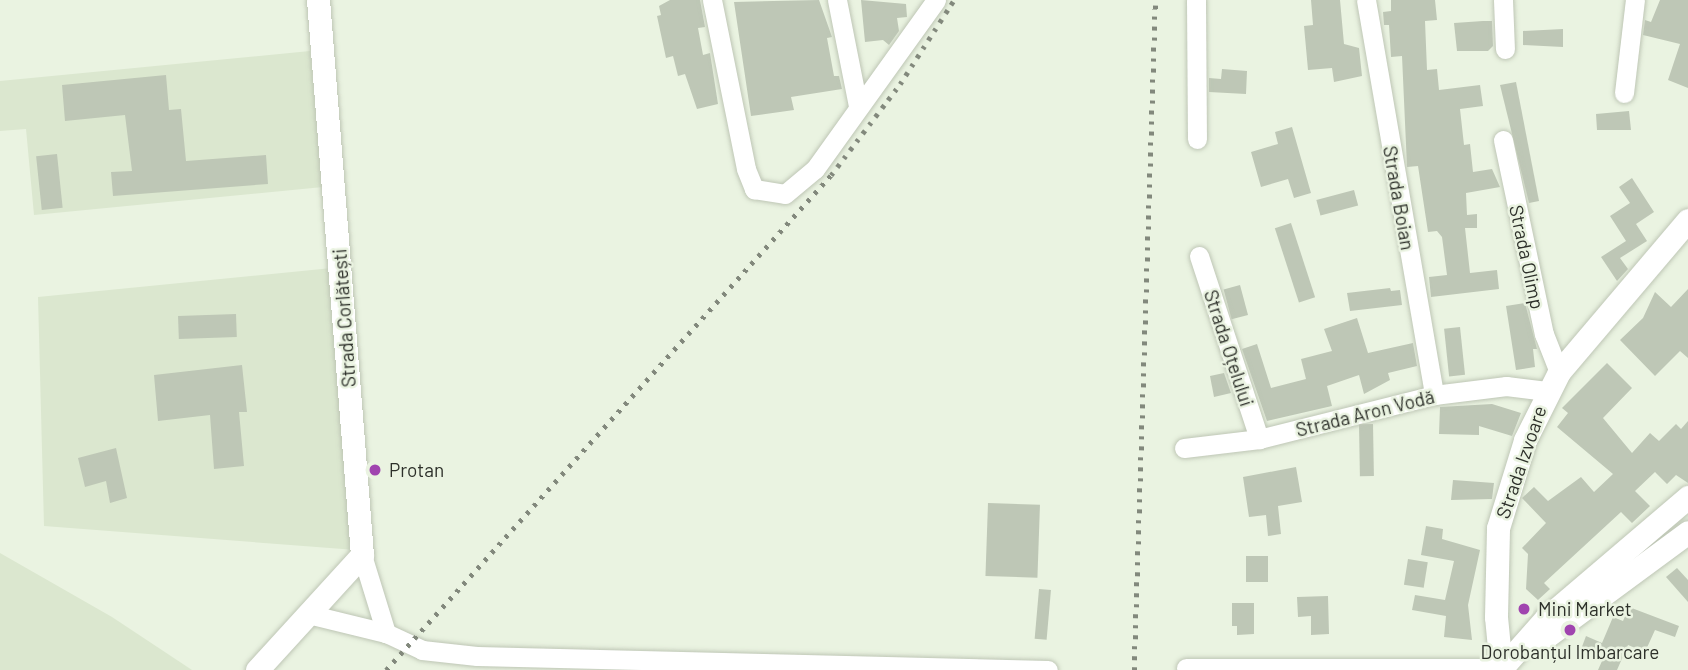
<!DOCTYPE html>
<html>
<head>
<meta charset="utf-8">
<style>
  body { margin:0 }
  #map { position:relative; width:1688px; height:670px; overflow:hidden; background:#eaf3e1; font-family:Barlow,sans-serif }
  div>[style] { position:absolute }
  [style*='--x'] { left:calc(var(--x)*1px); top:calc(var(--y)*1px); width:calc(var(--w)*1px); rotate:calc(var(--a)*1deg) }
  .built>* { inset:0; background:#dbe7cf }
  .building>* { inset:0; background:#bec7b6; transform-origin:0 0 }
  .roads { filter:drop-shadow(0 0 2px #bec6b5) drop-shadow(0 0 2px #bec6b5) }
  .minor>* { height:19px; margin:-9.5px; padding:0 9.5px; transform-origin:9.5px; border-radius:9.5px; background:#fff }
  .tertiary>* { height:23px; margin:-11.5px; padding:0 11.5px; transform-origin:11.5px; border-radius:11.5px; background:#fff }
  .rail>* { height:4.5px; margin-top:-2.25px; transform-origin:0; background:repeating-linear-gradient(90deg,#82887c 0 3.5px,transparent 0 10.5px) }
  .dots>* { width:19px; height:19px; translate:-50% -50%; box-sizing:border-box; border:4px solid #eaf3e1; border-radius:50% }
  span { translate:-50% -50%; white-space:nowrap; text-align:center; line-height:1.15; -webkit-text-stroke:5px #eaf3e1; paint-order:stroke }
  .street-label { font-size:19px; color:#2d302a }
  .poi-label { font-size:19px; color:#2d302a }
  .left { translate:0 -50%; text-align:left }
</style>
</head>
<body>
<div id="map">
  <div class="built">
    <i style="clip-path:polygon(310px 51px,323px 187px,34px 215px,26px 129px,0 131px,0 81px)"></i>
    <i style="clip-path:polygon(332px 268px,356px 550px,44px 526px,38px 297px)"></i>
    <i style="clip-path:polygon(0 553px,112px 617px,192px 670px,0 670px)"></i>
  </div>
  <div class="building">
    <i style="clip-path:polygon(670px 0,700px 0,705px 27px,698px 28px,703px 55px,710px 53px,718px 104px,697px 109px,685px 74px,678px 76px,673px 56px,666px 58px,657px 16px,661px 15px,659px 6px)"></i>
    <i style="clip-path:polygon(819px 0,832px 37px,827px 38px,834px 76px,839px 76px,842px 89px,791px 97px,794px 110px,751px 116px,734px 2px)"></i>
    <i style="clip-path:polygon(861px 0,906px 4px,907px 17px,897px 18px,899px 31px,889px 45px,883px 40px,865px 42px)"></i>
    <i style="clip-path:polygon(1311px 0,1340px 0,1344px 44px,1359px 48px,1362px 76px,1334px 82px,1332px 68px,1308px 70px,1304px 26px,1313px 25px)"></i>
    <i style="clip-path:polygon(1391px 0,1435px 0,1437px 20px,1425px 21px,1427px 70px,1437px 69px,1439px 90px,1480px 85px,1483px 106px,1460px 109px,1464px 145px,1470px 144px,1473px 172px,1492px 169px,1500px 187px,1466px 193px,1467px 215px,1477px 214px,1477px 228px,1465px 228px,1470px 273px,1497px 270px,1499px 289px,1431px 297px,1429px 277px,1447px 275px,1442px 237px,1437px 231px,1428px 232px,1418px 166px,1407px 167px,1402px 56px,1391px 57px,1389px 25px,1384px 25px,1383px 12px,1391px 11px)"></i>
    <i style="clip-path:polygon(1660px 0,1688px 0,1688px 88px,1668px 80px,1680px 44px,1643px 35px,1645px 20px,1651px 22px)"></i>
    <i style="clip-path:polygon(1483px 21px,1492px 21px,1493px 46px,1488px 51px,1457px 51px,1454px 23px)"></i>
    <i style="clip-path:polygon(1563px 29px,1563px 47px,1523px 45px,1523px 31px)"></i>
    <i style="clip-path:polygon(1222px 69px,1247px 71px,1246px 94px,1209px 92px,1209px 78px,1221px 79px)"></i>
    <i style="clip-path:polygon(166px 75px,169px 110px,181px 109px,186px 161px,266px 155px,268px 184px,113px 196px,111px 172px,132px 171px,125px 115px,65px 121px,62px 85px)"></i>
    <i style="clip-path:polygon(1516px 82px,1539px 201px,1529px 203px,1500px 85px)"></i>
    <i style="clip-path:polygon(1629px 111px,1631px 130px,1597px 130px,1596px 114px)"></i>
    <i style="clip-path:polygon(1292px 127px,1311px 193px,1294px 198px,1288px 179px,1261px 187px,1251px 152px,1278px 144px,1275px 132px)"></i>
    <i style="left:57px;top:154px;width:54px;height:21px;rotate:84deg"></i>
    <i style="clip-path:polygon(1632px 178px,1654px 212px,1636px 224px,1647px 241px,1620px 258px,1628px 269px,1617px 281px,1601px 257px,1626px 241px,1610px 216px,1630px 203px,1619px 187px)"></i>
    <i style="left:1354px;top:190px;width:16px;height:39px;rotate:75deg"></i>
    <i style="left:1291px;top:223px;width:78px;height:17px;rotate:72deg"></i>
    <i style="left:1240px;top:285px;width:31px;height:17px;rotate:75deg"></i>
    <i style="clip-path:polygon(1390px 288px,1391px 291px,1400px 290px,1402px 305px,1350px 311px,1347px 293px)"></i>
    <i style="clip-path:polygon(1688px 289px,1688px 358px,1680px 351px,1655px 376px,1620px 340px,1643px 318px,1655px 292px,1671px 307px)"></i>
    <i style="clip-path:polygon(1525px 303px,1537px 349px,1533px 349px,1535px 367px,1516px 370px,1506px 306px)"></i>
    <i style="left:236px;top:314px;width:23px;height:58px;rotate:88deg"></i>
    <i style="clip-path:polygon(1357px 318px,1368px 353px,1413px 343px,1417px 366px,1388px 373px,1390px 380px,1364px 394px,1359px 375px,1327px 386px,1332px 406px,1267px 421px,1242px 349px,1257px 344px,1271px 388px,1306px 379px,1301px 359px,1332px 351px,1324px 329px)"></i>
    <i style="left:1460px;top:327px;width:48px;height:16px;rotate:84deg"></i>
    <i style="clip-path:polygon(1607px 363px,1632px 388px,1603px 418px,1632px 453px,1650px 433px,1659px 441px,1676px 424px,1681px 429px,1688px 421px,1688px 483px,1676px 475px,1667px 484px,1655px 472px,1635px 491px,1650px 506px,1632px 523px,1621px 512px,1544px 583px,1550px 589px,1538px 600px,1526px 589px,1528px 554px,1522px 548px,1546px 523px,1522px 498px,1534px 487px,1548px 501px,1581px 477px,1594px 492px,1613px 474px,1557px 427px,1568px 413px,1562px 408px)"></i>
    <i style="clip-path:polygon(242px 365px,247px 412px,239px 412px,244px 466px,214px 469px,210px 415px,158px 421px,154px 375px)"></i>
    <i style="clip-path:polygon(1224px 373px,1231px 393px,1214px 397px,1210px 376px)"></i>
    <i style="clip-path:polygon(1492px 404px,1521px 413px,1512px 436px,1479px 426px,1479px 435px,1439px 434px,1440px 407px)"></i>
    <i style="left:1373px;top:424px;width:52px;height:14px;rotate:89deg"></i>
    <i style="clip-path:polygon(116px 448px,127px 498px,110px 503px,106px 481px,85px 487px,78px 458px)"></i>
    <i style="clip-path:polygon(1296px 467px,1302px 502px,1278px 506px,1281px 534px,1268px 536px,1266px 515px,1249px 517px,1243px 477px)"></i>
    <i style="clip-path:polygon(1453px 480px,1494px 483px,1492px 499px,1451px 500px)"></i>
    <i style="left:988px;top:503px;width:52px;height:73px;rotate:2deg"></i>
    <i style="clip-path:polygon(1426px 526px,1443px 529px,1442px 539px,1480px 550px,1468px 605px,1472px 640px,1444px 637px,1446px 616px,1412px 610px,1415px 595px,1445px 600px,1454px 561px,1421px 555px)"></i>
    <i style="left:1246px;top:556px;width:22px;height:26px"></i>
    <i style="left:1408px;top:559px;width:20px;height:26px;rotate:9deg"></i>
    <i style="clip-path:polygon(1677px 568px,1688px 580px,1688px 602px,1666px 577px)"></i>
    <i style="left:1039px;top:589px;width:12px;height:50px;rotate:5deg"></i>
    <i style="clip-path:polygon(1328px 596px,1329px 634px,1311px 635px,1311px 616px,1298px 617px,1297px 597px)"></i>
    <i style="clip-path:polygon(1232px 603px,1254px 603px,1254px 634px,1237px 635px,1237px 626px,1232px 626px)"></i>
    <i style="clip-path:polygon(1629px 607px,1679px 626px,1675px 637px,1655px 630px,1645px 652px,1628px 645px,1617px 670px,1598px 670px,1602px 661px,1580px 652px,1586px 636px,1602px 643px,1613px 617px,1623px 621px)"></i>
  </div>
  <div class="roads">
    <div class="minor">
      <i style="--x:712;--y:0;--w:172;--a:78.6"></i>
      <i style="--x:746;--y:169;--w:22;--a:68"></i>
      <i style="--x:754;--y:189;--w:31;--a:9"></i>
      <i style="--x:785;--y:194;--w:39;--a:-40"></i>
      <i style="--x:815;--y:169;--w:208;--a:-54.4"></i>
      <i style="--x:837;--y:0;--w:108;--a:78.8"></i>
      <i style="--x:1196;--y:0;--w:139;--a:89.6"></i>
      <i style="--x:1366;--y:0;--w:401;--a:80.2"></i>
      <i style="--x:1503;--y:0;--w:49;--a:87.7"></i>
      <i style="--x:1624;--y:93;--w:94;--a:-83.3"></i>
      <i style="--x:1503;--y:140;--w:198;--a:78.1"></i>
      <i style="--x:1544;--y:334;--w:41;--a:68.5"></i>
      <i style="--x:1199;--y:256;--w:193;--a:71.8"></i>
      <i style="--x:1184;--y:448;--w:76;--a:-6.8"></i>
      <i style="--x:1259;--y:439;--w:180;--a:-14.1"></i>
      <i style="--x:1434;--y:395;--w:73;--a:-7.1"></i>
      <i style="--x:1506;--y:386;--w:41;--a:7"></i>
      <i style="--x:362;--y:555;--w:82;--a:72.9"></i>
      <i style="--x:308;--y:614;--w:80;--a:13.7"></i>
      <i style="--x:386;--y:633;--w:40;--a:25"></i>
      <i style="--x:422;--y:650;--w:55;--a:6.2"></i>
      <i style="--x:477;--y:656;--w:571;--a:1.4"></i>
      <i style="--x:1186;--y:668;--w:315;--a:0"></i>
    </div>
    <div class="tertiary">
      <i style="--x:1539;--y:642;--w:185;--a:-36.4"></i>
      <i style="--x:1501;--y:668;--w:51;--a:-95.6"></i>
      <i style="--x:1496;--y:617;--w:89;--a:-88.7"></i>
      <i style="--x:1498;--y:528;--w:92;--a:-72.9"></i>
      <i style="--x:1525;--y:440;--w:76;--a:-63.4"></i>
      <i style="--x:1559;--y:372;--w:199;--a:-49.7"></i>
      <i style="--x:257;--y:670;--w:156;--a:-47.6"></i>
      <i style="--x:362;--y:555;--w:557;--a:-94.53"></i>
      <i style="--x:1500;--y:670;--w:69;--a:-48.5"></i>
      <i style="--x:1546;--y:618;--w:187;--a:-40.4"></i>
    </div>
  </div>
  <div class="rail">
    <i style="--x:386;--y:670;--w:666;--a:-48.04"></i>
    <i style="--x:831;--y:175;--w:114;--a:-52.8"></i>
    <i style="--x:900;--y:84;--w:100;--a:-57.3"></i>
    <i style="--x:1134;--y:670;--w:670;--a:-88.2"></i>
  </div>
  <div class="dots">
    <i style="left:375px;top:470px;background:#a044af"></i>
    <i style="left:1524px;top:609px;background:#a044af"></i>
    <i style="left:1570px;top:630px;background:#a044af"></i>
  </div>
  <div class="street-label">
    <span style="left:1399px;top:198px;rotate:80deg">Strada Boian</span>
    <span style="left:1527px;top:257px;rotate:78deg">Strada Olimp</span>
    <span style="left:344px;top:318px;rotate:-94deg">Strada Corlătești</span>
    <span style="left:1229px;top:348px;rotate:72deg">Strada Oțelului</span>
    <span style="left:1365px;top:413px;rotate:-14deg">Strada Aron Vodă</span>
    <span style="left:1521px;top:462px;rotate:-71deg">Strada Izvoare</span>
  </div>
  <div class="poi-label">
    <span class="left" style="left:389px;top:470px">Protan</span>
    <span class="left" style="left:1538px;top:609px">Mini Market</span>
    <span style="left:1570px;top:652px">Dorobanțul Imbarcare</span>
  </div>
</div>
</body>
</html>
